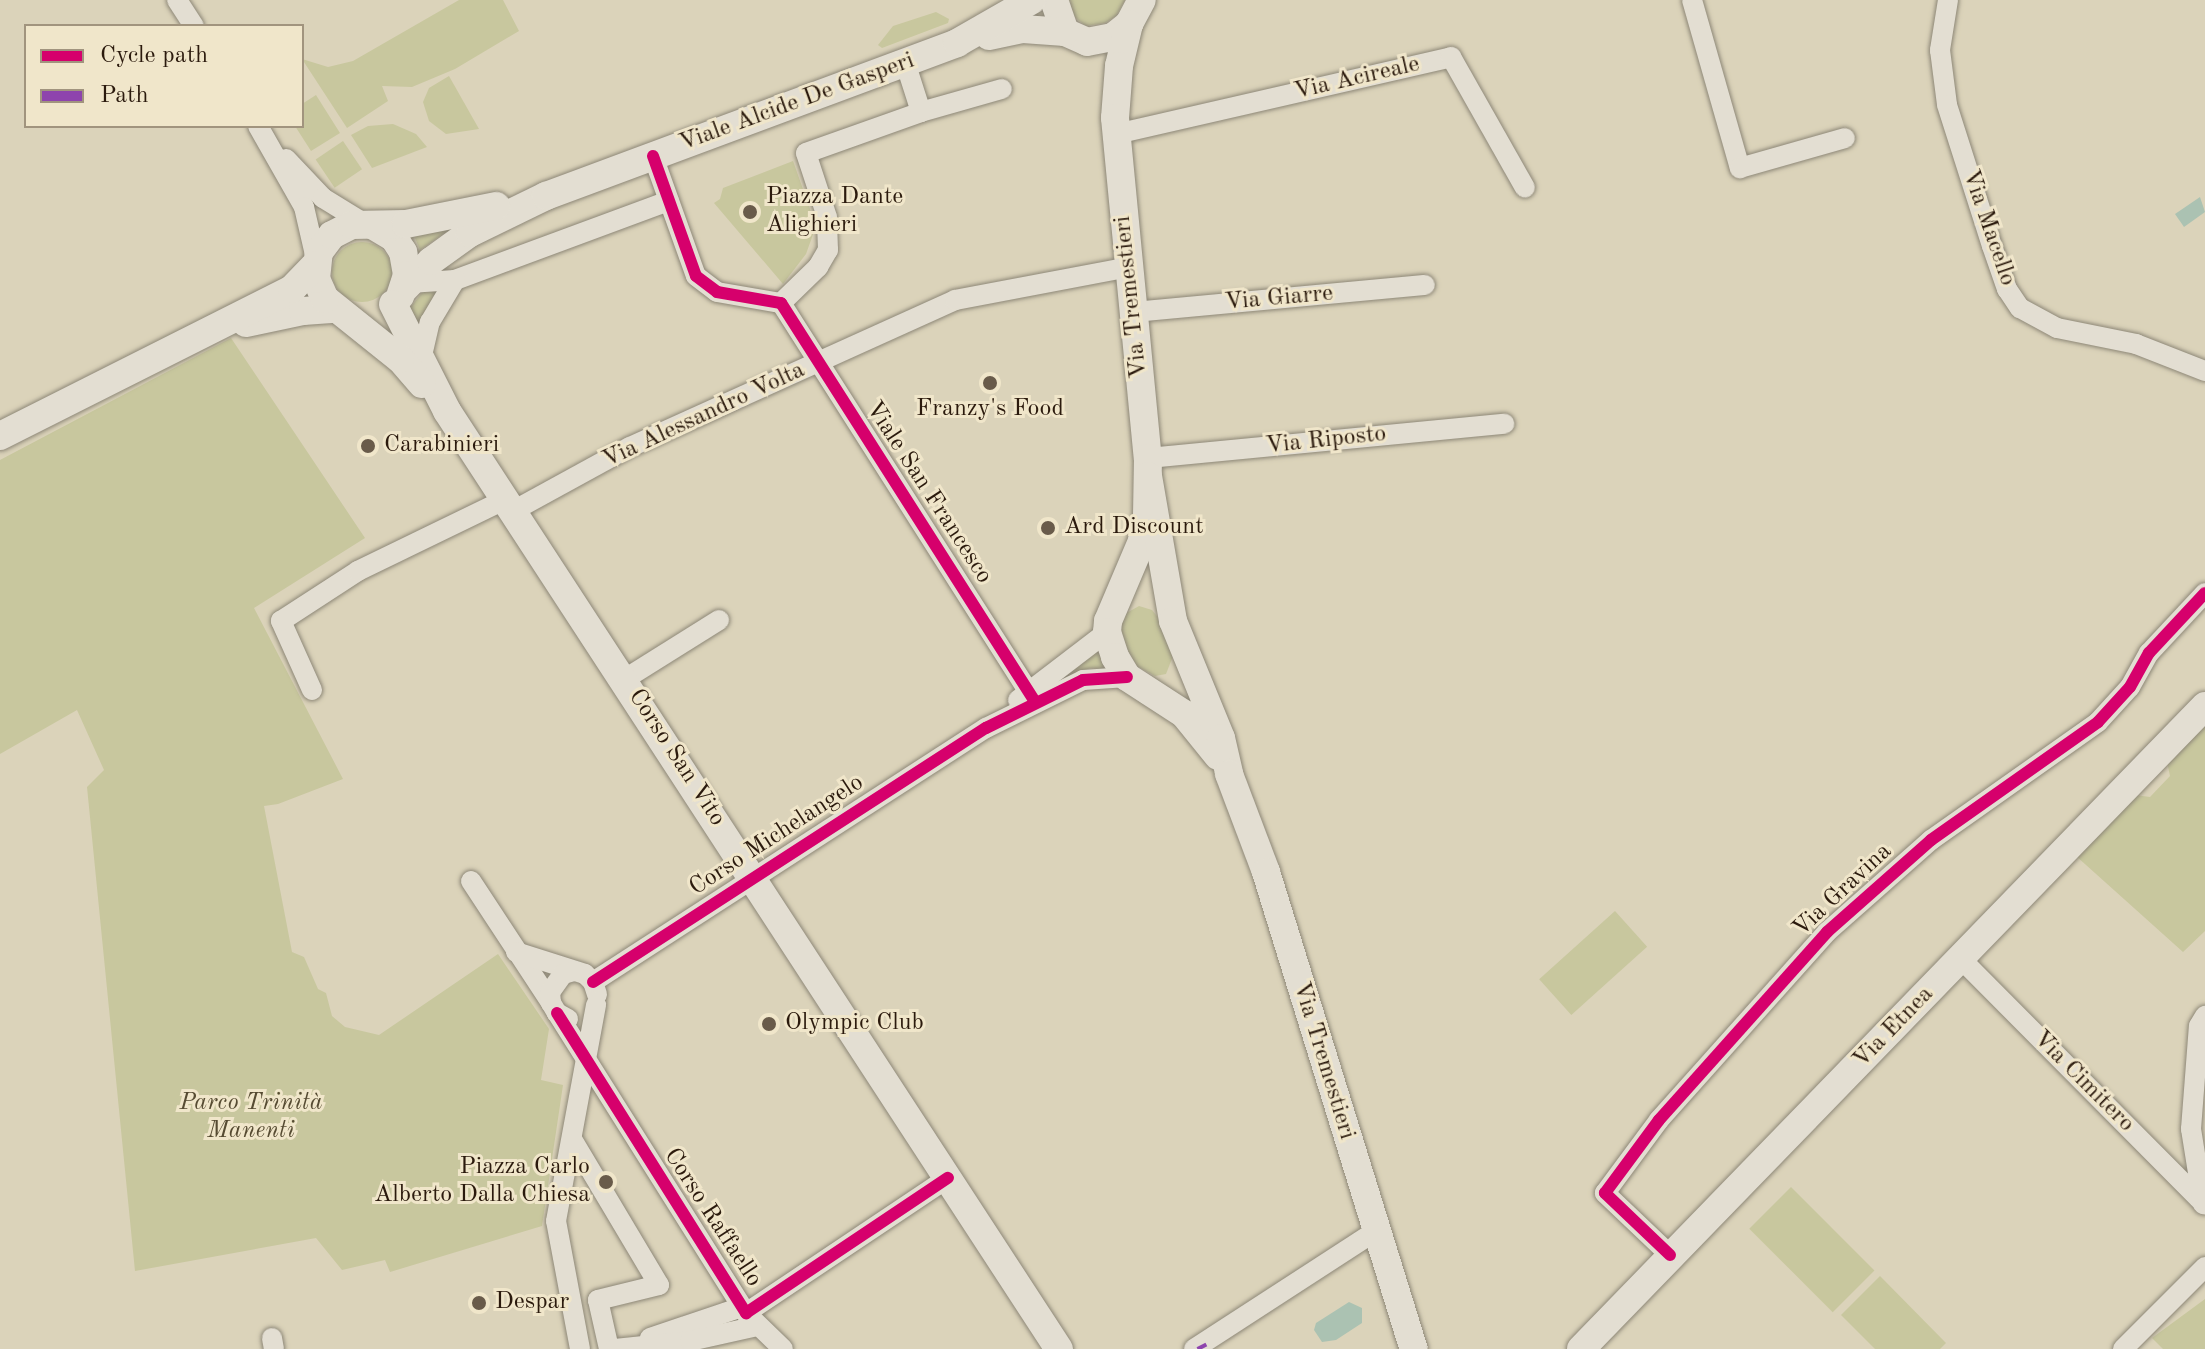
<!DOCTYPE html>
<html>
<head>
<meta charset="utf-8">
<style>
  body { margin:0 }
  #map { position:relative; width:2205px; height:1349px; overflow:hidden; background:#dbd3ba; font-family:"Old Standard TT",serif }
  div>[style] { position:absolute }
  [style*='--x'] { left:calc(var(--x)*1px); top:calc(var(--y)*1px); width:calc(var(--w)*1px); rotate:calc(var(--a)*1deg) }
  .green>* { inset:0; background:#c8c79e; transform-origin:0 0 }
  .round { border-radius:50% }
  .water>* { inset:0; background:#abc2b2 }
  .roads { filter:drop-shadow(0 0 2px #8d8777) drop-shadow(0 0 2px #8d8777) }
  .street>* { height:20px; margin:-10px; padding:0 10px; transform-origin:10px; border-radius:10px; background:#e3ded2 }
  .secondary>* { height:28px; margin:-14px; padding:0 14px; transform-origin:14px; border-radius:14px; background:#e3ded2 }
  .quiet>* { height:10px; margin-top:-5px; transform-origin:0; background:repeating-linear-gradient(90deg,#8e44ad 0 20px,transparent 0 30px) }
  .cycleway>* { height:12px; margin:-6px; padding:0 6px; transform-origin:6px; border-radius:6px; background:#d6006c }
  .dots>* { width:22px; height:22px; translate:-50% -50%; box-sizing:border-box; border:4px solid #f0e6ca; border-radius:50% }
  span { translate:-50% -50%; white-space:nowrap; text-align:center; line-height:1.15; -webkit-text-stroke:6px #f0e6ca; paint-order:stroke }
  .street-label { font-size:24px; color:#2b1a0d }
  .poi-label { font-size:24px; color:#2b1a0d }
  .left { translate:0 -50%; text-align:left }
  .right { translate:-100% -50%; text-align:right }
  .park-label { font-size:24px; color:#564b32; font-style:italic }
  .legend { position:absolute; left:24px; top:24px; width:280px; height:104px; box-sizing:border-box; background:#f0e6ca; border:2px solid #a1947e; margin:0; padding:10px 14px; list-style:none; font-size:24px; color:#2b1a0d }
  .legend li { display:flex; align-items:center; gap:16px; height:40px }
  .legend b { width:40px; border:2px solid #a1947e }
</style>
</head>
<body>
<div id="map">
  <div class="green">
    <i style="clip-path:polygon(459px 0,503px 0,519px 31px,455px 69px,412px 87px,382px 86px,388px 101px,347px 128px,302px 59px,328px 67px,353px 61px)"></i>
    <i style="clip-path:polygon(1070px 0,1125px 0,1116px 16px,1105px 23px,1086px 26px,1072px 15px)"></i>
    <i style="clip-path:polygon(936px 12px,949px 19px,948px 23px,882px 48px,878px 45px,893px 26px)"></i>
    <i style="clip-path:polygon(449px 76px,479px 129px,446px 134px,429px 121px,423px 102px,429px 88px)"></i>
    <i style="clip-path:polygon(316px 95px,340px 133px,311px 151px,295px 126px,302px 126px,302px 104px)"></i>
    <i style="clip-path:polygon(393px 124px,416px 134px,427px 147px,372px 168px,351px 135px,368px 126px)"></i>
    <i style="left:343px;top:141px;width:34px;height:33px;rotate:56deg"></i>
    <i style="clip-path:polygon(793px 161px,816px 226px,806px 254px,783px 284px,714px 203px,720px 199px,723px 188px)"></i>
    <i style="clip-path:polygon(453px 227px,420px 250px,413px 233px)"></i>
    <i class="round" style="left:332px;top:242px;width:60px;height:60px"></i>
    <i style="clip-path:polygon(424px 290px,437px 290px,425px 311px,419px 334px,407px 312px)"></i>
    <i style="clip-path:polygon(231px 338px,365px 538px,254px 608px,343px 779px,278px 804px,264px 806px,292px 952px,304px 957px,318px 989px,326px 993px,332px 1016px,345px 1027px,379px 1035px,498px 954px,549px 1029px,541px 1080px,563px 1085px,542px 1226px,390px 1272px,385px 1260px,342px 1270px,316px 1238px,135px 1271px,87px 787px,104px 770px,77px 710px,0 754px,0 460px)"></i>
    <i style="clip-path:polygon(1139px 606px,1152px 610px,1160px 620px,1173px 656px,1166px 674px,1155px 676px,1135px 665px,1120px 633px,1123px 615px)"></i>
    <i style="clip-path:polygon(1098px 646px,1104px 669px,1090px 668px,1062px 682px,1059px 676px)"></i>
    <i style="clip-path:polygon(2205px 722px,2205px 931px,2183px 952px,2076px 856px,2135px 795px,2150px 797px,2170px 776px,2167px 762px)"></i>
    <i style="left:1615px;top:911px;width:48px;height:102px;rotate:48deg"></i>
    <i style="left:1791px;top:1187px;width:118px;height:59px;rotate:45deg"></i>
    <i style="clip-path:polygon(1880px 1276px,1946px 1343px,1940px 1349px,1875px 1349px,1841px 1315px)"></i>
    <i style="clip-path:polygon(2205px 1299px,2205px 1349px,2163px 1349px,2152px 1338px)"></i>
  </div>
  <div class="water">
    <i style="clip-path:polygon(2200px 197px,2205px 212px,2184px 227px,2175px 214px)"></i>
    <i style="clip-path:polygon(1349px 1302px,1362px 1308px,1362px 1323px,1336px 1340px,1322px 1342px,1314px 1330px,1316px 1323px)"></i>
  </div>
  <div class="roads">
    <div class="street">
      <i style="--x:177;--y:0;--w:31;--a:57"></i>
      <i style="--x:1692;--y:0;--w:175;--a:74.1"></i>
      <i style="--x:1740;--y:168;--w:109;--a:-15.9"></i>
      <i style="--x:1948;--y:0;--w:51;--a:99.1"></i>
      <i style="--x:1940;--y:50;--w:55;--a:82.7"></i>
      <i style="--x:1947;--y:105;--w:148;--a:72.3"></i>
      <i style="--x:1992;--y:246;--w:46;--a:70.8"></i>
      <i style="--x:2007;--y:289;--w:23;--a:56"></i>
      <i style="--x:2020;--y:308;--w:42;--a:28.4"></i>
      <i style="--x:2057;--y:328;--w:81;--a:11.4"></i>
      <i style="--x:2136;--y:344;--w:74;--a:21.4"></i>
      <i style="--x:921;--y:112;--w:84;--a:-15.9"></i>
      <i style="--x:258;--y:126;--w:93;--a:60.4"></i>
      <i style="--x:304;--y:207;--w:53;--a:77"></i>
      <i style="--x:1116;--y:134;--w:344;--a:-12.9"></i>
      <i style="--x:1451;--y:57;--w:150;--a:60.5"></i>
      <i style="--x:653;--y:156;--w:127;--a:70.3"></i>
      <i style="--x:696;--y:276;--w:26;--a:37"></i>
      <i style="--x:717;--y:292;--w:65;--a:9.8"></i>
      <i style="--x:781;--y:303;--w:474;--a:57.5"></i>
      <i style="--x:286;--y:159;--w:54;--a:46.5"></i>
      <i style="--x:323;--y:198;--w:52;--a:31.5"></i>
      <i style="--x:409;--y:283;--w:46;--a:-3.7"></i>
      <i style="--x:455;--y:280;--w:228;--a:-20.3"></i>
      <i style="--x:781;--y:303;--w:52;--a:-44.2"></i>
      <i style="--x:818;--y:267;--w:20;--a:-60"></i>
      <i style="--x:828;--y:250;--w:33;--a:-92"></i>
      <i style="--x:827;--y:217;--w:67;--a:-108.2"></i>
      <i style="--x:806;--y:153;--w:122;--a:-19.6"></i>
      <i style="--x:921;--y:112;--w:52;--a:-107.7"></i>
      <i style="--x:1133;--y:312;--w:293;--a:-5.3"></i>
      <i style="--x:421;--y:360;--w:39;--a:-77"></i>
      <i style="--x:430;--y:322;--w:49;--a:-59.2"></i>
      <i style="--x:1148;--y:458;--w:358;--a:-5.5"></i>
      <i style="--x:513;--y:511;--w:133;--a:-28.7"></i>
      <i style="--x:630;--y:447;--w:357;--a:-24.3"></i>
      <i style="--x:955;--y:300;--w:177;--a:-10.7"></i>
      <i style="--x:625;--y:679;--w:111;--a:-32.1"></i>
      <i style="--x:312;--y:690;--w:76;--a:-114.2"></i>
      <i style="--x:281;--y:621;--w:92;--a:-33"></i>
      <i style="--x:358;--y:571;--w:165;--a:-25.9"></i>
      <i style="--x:1018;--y:700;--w:112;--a:-37.4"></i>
      <i style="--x:471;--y:881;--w:146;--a:56.7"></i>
      <i style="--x:516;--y:952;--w:72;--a:17.7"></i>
      <i style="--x:585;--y:974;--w:11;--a:45"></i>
      <i style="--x:593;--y:982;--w:13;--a:72"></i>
      <i style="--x:1961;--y:959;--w:346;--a:45.2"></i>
      <i style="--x:593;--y:982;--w:468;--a:-32.9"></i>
      <i style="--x:986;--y:728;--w:108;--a:-26.3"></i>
      <i style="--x:1083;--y:680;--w:44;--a:-3.9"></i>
      <i style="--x:557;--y:1013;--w:355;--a:57.8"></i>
      <i style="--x:746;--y:1313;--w:243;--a:-33.8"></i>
      <i style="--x:568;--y:1019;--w:13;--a:-151"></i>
      <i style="--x:557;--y:1013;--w:12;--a:-121"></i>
      <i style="--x:551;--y:1003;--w:11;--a:-95"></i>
      <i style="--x:550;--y:992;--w:22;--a:-54"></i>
      <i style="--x:563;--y:974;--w:11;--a:-15"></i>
      <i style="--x:572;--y:1139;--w:170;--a:59.2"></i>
      <i style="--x:659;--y:1285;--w:63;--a:166.2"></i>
      <i style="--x:598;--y:1300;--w:50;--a:77.3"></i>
      <i style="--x:2203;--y:1204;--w:76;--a:-99.1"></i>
      <i style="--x:2191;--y:1129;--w:103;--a:-85.6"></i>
      <i style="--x:2199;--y:1026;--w:12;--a:-59"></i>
      <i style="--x:1670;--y:1255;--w:90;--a:-136.4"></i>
      <i style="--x:1605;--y:1193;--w:91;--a:-53.5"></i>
      <i style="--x:1659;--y:1120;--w:252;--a:-48.2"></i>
      <i style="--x:1827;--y:932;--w:139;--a:-41.5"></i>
      <i style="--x:1931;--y:840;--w:204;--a:-35.2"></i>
      <i style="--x:2098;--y:722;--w:47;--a:-47.6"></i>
      <i style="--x:2130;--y:687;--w:39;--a:-61"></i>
      <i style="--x:2149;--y:653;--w:82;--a:-47"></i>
      <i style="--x:749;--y:1316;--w:47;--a:44.1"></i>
      <i style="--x:272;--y:1338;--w:11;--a:80"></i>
      <i style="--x:650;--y:1338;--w:97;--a:-18.6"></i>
      <i style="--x:580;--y:1349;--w:130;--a:-100.6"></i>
      <i style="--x:556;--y:1221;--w:220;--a:-79.5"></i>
      <i style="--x:615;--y:1349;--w:75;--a:-6.1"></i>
      <i style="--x:690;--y:1341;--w:69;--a:-12.6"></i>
      <i style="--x:1194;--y:1349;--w:218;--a:-33"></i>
      <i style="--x:2123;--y:1349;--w:116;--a:-45"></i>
    </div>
    <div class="secondary">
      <i style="--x:1054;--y:0;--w:34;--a:71"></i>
      <i style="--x:1065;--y:32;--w:24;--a:24"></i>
      <i style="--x:1087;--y:42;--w:26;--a:-11"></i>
      <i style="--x:1113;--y:37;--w:21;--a:-39"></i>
      <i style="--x:1129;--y:24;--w:27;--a:-62"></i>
      <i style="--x:1129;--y:24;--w:43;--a:103.4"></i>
      <i style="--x:1119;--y:66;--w:52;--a:94.4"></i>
      <i style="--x:1115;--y:118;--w:342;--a:84.5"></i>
      <i style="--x:1148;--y:458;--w:57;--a:91"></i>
      <i style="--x:1147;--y:515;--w:26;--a:101"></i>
      <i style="--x:1142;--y:541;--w:87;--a:113"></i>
      <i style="--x:1108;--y:621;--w:11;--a:95"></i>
      <i style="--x:1107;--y:632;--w:26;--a:72"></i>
      <i style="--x:1115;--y:657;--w:23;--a:59"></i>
      <i style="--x:1127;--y:677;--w:68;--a:33"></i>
      <i style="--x:1184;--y:714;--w:54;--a:51"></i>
      <i style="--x:989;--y:36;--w:35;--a:-12"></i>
      <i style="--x:1023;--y:29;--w:42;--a:4.1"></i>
      <i style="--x:374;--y:226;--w:23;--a:31"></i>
      <i style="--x:394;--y:238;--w:17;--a:57"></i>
      <i style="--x:403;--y:252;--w:23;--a:80"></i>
      <i style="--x:407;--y:275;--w:22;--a:108"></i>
      <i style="--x:403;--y:290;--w:40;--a:-46"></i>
      <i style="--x:431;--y:261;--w:48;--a:-35.7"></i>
      <i style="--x:470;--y:233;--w:85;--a:-26"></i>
      <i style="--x:546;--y:196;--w:439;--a:-20.4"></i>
      <i style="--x:957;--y:43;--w:86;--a:-29.8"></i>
      <i style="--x:393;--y:304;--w:120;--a:63.2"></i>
      <i style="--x:447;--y:411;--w:1120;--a:56.88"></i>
      <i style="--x:246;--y:323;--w:58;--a:-11.9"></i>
      <i style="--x:303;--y:311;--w:32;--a:-4"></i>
      <i style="--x:422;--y:384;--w:33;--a:-131"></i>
      <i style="--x:400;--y:359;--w:96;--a:-141.3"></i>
      <i style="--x:325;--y:299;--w:22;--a:-114"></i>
      <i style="--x:316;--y:279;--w:27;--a:-84"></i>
      <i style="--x:319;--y:252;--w:21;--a:-53"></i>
      <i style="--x:332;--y:235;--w:22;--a:-27"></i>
      <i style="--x:352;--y:225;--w:54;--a:-1.1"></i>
      <i style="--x:406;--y:224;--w:92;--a:-11.3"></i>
      <i style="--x:0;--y:436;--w:327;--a:-26.7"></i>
      <i style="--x:292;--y:289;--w:33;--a:-46"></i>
      <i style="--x:1148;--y:476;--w:147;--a:80.2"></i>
      <i style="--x:1173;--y:621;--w:126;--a:67.7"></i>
      <i style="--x:1221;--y:738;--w:37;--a:77"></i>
      <i style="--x:1229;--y:774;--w:105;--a:69.3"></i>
      <i style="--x:1266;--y:872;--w:499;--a:72.8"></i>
      <i style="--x:1581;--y:1349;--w:896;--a:-45.86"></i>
    </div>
  </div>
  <div class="quiet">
    <i style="--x:1201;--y:1345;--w:4;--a:63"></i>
  </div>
  <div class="cycleway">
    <i style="--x:653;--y:156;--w:127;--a:70.3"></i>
    <i style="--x:696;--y:276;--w:26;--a:37"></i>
    <i style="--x:717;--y:292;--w:65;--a:9.8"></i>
    <i style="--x:781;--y:303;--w:474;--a:57.5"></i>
    <i style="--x:593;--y:982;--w:468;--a:-32.9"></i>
    <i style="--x:986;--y:728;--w:108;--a:-26.3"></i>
    <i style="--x:1083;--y:680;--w:44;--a:-3.9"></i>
    <i style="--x:557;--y:1013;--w:355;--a:57.8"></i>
    <i style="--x:746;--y:1313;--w:243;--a:-33.8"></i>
    <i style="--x:1670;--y:1255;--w:90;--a:-136.4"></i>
    <i style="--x:1605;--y:1193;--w:91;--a:-53.5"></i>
    <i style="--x:1659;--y:1120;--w:252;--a:-48.2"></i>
    <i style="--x:1827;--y:932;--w:139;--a:-41.5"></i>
    <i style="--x:1931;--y:840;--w:204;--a:-35.2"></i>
    <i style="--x:2098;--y:722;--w:47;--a:-47.6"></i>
    <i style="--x:2130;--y:687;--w:39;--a:-61"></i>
    <i style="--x:2149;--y:653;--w:82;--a:-47"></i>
  </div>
  <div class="dots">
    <i style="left:750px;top:212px;background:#695b4a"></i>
    <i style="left:990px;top:383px;background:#695b4a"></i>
    <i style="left:368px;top:446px;background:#695b4a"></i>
    <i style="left:1048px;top:528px;background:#695b4a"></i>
    <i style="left:769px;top:1024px;background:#695b4a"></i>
    <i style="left:606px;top:1182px;background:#695b4a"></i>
    <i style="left:479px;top:1303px;background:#695b4a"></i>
  </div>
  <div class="street-label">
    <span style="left:1357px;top:79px;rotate:-13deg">Via Acireale</span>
    <span style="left:797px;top:103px;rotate:-20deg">Viale Alcide De Gasperi</span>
    <span style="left:1988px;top:228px;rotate:71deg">Via Macello</span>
    <span style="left:1132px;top:297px;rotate:-96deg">Via Tremestieri</span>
    <span style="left:1279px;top:299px;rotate:-5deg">Via Giarre</span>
    <span style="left:704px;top:416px;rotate:-25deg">Via Alessandro Volta</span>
    <span style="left:1326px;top:441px;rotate:-6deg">Via Riposto</span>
    <span style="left:928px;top:493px;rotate:57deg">Viale San Francesco</span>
    <span style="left:676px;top:758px;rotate:57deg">Corso San Vito</span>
    <span style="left:777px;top:836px;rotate:-33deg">Corso Michelangelo</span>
    <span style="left:1843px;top:891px;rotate:-43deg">Via Gravina</span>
    <span style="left:1894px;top:1028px;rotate:-46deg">Via Etnea</span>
    <span style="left:1323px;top:1061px;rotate:73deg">Via Tremestieri</span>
    <span style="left:2083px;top:1082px;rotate:45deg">Via Cimitero</span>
    <span style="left:712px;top:1218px;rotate:57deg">Corso Raffaello</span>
  </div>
  <div class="poi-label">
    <span class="left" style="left:766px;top:212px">Piazza Dante<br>Alighieri</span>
    <span style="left:990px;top:410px">Franzy's Food</span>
    <span class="left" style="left:384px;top:446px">Carabinieri</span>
    <span class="left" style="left:1064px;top:528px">Ard Discount</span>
    <span class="left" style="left:785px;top:1024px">Olympic Club</span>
    <span class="right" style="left:590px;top:1182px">Piazza Carlo<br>Alberto Dalla Chiesa</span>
    <span class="left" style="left:495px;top:1303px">Despar</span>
  </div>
  <div class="park-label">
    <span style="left:251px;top:1118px">Parco Trinità<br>Manenti</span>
  </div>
  <ul class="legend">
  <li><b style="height:10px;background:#d6006c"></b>Cycle path</li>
  <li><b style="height:10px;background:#8e44ad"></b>Path</li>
  </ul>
</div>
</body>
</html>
